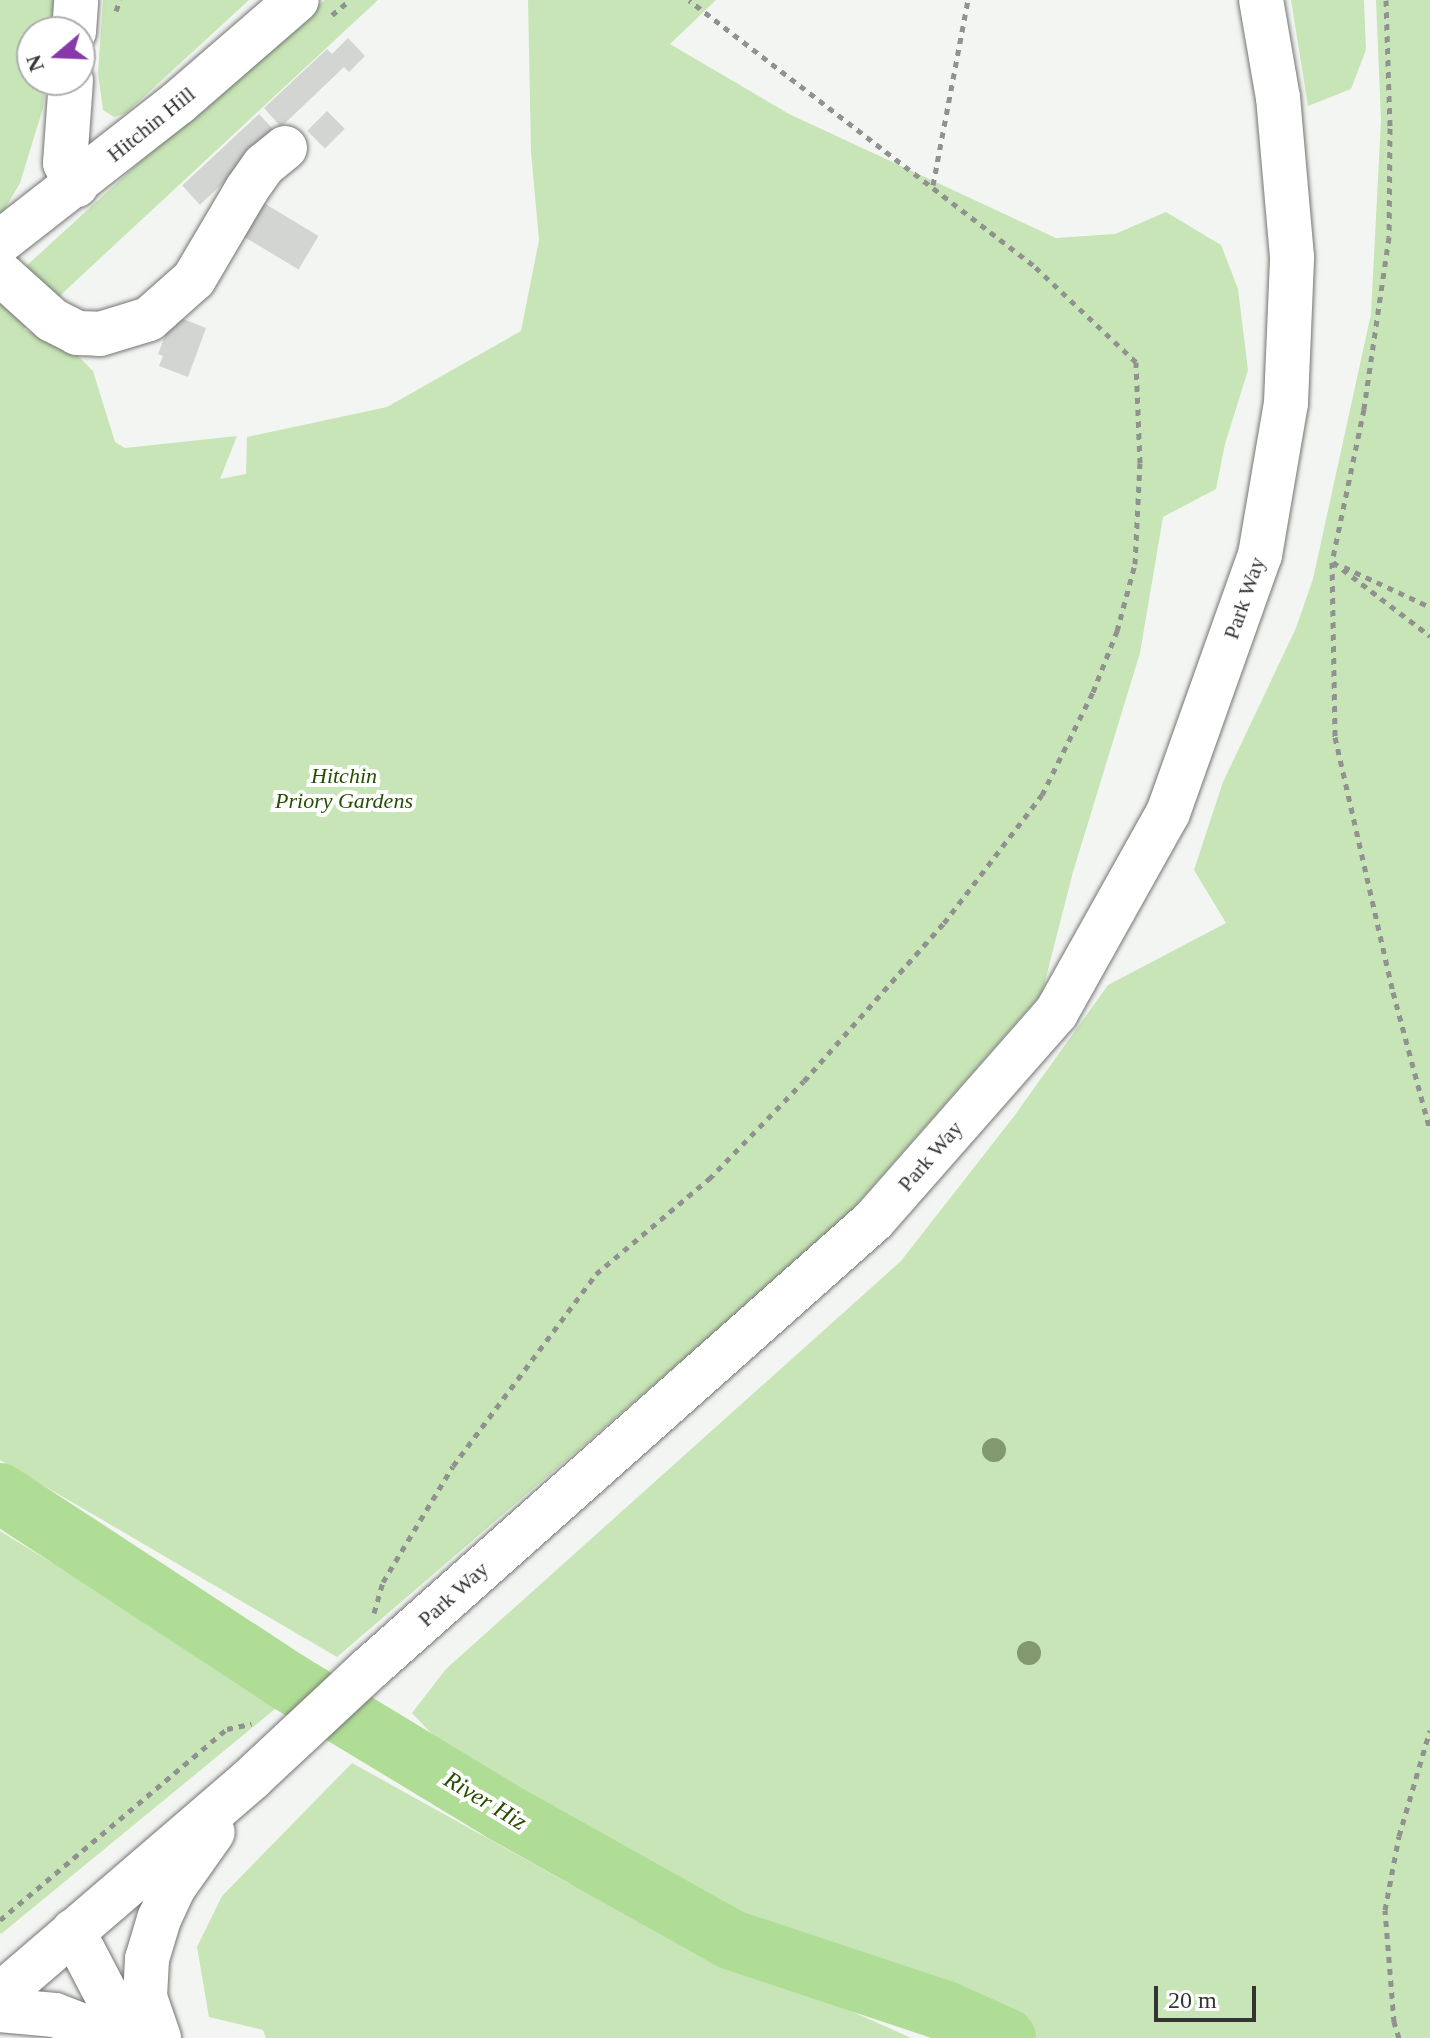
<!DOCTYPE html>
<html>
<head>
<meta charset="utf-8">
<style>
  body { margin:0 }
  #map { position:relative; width:1430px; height:2038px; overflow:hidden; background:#f3f5f2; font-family:Georgia,serif }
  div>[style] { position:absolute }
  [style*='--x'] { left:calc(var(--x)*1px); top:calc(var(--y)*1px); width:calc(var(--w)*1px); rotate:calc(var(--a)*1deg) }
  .green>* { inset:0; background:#c7e5b6 }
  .river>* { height:60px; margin:-30px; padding:0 30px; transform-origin:30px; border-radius:30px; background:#afdd95 }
  .building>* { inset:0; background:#d3d5d2; transform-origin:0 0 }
  .path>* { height:5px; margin-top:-2.5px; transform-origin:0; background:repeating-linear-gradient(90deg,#919290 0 6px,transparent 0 12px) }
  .roads { filter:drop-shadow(0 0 2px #737572) drop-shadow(0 0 2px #737572) }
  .minor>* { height:44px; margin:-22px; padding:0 22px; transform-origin:22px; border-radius:22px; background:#fff }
  .major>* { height:44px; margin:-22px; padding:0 22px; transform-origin:22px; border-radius:22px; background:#fff }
  .trees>* { width:24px; height:24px; margin:-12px; border-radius:50%; background:#82996d }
  span { translate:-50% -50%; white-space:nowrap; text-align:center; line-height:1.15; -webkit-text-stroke:8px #fff; paint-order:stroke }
  .street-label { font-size:22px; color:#343433 }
  .park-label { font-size:22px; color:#264e00; font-style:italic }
  .water-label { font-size:24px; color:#264d00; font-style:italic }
  .north { position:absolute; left:16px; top:16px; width:80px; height:80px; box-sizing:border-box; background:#fff; border:2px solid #aeaead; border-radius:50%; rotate:251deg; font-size:22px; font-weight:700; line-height:32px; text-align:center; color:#343433 }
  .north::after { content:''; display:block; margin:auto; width:28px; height:36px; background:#8839a9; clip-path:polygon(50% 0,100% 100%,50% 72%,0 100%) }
  .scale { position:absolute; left:1154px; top:1986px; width:102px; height:36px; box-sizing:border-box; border:4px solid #343433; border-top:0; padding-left:10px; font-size:24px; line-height:28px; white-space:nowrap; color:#343433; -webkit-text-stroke:6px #fff; paint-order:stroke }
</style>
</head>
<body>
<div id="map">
  <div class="green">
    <i style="clip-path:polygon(0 0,56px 0,52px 32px,32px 32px,32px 80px,46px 80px,43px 108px,20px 183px,0 217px)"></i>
    <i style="clip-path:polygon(103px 0,249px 0,126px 113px,114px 117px,103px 110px,98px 73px)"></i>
    <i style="clip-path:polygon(325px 0,378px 0,24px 329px,76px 354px,93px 371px,115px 442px,125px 448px,237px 436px,220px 479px,246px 474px,247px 437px,387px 407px,521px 331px,539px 240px,531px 152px,528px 0,716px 0,670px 44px,789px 114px,1056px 238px,1115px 234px,1166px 212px,1221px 245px,1238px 289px,1248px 370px,1225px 444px,1216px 489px,1163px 517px,1140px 653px,1073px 872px,1042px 993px,836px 1228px,337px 1657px,0 1460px,0 290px,258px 54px)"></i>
    <i style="clip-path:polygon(1291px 0,1364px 0,1366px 50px,1351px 89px,1308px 106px)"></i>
    <i style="clip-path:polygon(1376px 0,1430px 0,1430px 2038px,982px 2038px,947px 2016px,733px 1923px,447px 1750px,412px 1713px,446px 1669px,901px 1261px,1015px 1115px,1108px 985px,1226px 923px,1194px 870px,1223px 782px,1296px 628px,1313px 579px,1371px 314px,1381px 120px)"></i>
    <i style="clip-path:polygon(0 1531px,281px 1704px,1px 1934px,0 1933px)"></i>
    <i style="clip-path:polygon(352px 1763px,568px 1883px,911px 2038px,266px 2038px,263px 2030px,209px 2017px,197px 1947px,222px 1896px)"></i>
  </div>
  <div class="river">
    <i style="--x:0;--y:1493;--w:343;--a:33.2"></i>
    <i style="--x:287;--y:1681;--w:253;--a:31.2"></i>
    <i style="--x:503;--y:1812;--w:262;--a:29.2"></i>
    <i style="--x:732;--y:1940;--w:222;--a:18.4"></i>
    <i style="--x:943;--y:2010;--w:69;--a:24"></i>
  </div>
  <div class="building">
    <i style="clip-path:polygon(348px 38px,365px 56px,349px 72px,344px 67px,281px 127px,264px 108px,327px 49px,332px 54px)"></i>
    <i style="left:327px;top:111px;width:25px;height:28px;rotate:45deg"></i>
    <i style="left:259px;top:114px;width:26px;height:105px;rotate:47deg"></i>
    <i style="left:262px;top:202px;width:66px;height:39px;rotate:31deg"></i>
    <i style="clip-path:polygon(173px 315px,206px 328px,188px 377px,159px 366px,163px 356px,158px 354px)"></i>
  </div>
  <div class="path">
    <i style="--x:1386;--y:0;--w:128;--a:88.2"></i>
    <i style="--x:1390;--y:128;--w:109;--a:90.5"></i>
    <i style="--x:1389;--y:237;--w:174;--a:98.3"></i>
    <i style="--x:1364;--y:409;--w:156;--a:101.8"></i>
    <i style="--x:1332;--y:562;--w:175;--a:89"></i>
    <i style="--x:1335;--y:737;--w:262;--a:77.2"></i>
    <i style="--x:1393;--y:992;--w:143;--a:75"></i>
    <i style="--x:116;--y:11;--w:12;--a:-70"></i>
    <i style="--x:332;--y:15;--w:23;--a:-40"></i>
    <i style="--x:933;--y:185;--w:188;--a:-79.3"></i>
    <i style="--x:1333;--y:562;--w:122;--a:37.3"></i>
    <i style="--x:1344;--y:567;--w:95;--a:24.9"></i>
    <i style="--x:374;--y:1613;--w:32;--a:-74"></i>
    <i style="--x:383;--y:1582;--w:135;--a:-58.9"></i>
    <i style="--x:453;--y:1466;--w:239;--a:-53.3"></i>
    <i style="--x:596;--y:1274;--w:148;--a:-40.1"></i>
    <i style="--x:709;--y:1179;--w:136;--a:-45.9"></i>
    <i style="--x:804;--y:1081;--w:211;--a:-48.5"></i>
    <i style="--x:944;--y:923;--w:161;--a:-52.6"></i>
    <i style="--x:1042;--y:795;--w:115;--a:-63.7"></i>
    <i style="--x:1093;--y:692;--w:66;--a:-68.5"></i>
    <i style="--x:1117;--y:631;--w:69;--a:-75"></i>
    <i style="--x:1135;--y:564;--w:101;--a:-87.2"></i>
    <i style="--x:1140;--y:463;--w:101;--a:-92.3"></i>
    <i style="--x:1136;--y:362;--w:141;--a:-136.7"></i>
    <i style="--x:1033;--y:265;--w:434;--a:-142.4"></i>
    <i style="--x:0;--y:1920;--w:297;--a:-40.1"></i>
    <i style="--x:227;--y:1729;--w:25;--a:-12"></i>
    <i style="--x:1399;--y:2038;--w:17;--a:-107"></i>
    <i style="--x:1394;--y:2022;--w:112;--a:-94.6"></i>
    <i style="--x:1385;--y:1910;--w:75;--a:-79.3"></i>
    <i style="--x:1399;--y:1836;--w:110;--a:-73.7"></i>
  </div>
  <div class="roads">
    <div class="minor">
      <i style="--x:74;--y:32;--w:32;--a:-86"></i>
      <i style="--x:71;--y:80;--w:83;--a:94.1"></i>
      <i style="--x:65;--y:163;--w:25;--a:63"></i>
      <i style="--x:0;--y:273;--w:70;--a:42.1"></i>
      <i style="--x:52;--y:320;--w:28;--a:27"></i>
      <i style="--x:77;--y:333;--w:23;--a:2"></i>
      <i style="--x:100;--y:334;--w:51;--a:-17"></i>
      <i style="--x:149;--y:319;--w:60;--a:-41.6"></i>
      <i style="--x:194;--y:279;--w:104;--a:-59.5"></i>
      <i style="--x:247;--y:189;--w:29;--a:-55"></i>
      <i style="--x:264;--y:165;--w:27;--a:-39"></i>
      <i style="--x:73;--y:1931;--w:121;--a:62.4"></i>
      <i style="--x:0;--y:2010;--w:55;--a:5.2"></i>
      <i style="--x:55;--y:2015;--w:64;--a:21"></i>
    </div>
    <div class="major">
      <i style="--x:0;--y:242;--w:226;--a:-38"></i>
      <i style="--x:178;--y:103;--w:157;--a:-40.9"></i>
      <i style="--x:0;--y:1995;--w:333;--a:-40.7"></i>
      <i style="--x:252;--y:1778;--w:161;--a:-43"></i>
      <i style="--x:370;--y:1668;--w:674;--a:-41.63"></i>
      <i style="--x:874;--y:1220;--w:276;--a:-48.7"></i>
      <i style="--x:1056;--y:1013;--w:229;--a:-60.8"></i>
      <i style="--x:1168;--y:813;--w:274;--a:-70.4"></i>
      <i style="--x:1260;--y:555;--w:154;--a:-80.3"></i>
      <i style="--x:1286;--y:403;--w:146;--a:-87.6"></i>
      <i style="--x:1292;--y:257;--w:160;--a:-95"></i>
      <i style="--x:1278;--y:98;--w:99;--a:-99.8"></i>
      <i style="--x:159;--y:2038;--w:43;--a:-108.9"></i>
      <i style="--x:145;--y:1997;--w:38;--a:-87"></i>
      <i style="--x:147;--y:1959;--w:42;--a:-73.3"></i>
      <i style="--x:159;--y:1919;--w:35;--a:-65"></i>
      <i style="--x:174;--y:1887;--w:67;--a:-54.7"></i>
    </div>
  </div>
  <div class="trees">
    <i style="left:994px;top:1450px"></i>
    <i style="left:1029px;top:1653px"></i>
  </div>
  <div class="street-label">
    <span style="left:151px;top:124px;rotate:-39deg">Hitchin Hill</span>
    <span style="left:1244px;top:598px;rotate:-71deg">Park Way</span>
    <span style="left:930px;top:1156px;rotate:-49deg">Park Way</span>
    <span style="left:453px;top:1594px;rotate:-42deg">Park Way</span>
  </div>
  <div class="park-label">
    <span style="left:344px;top:788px">Hitchin<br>Priory Gardens</span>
  </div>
  <div class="water-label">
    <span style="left:485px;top:1801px;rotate:31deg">River Hiz</span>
  </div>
  <div class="north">N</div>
  <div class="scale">20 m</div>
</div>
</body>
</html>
